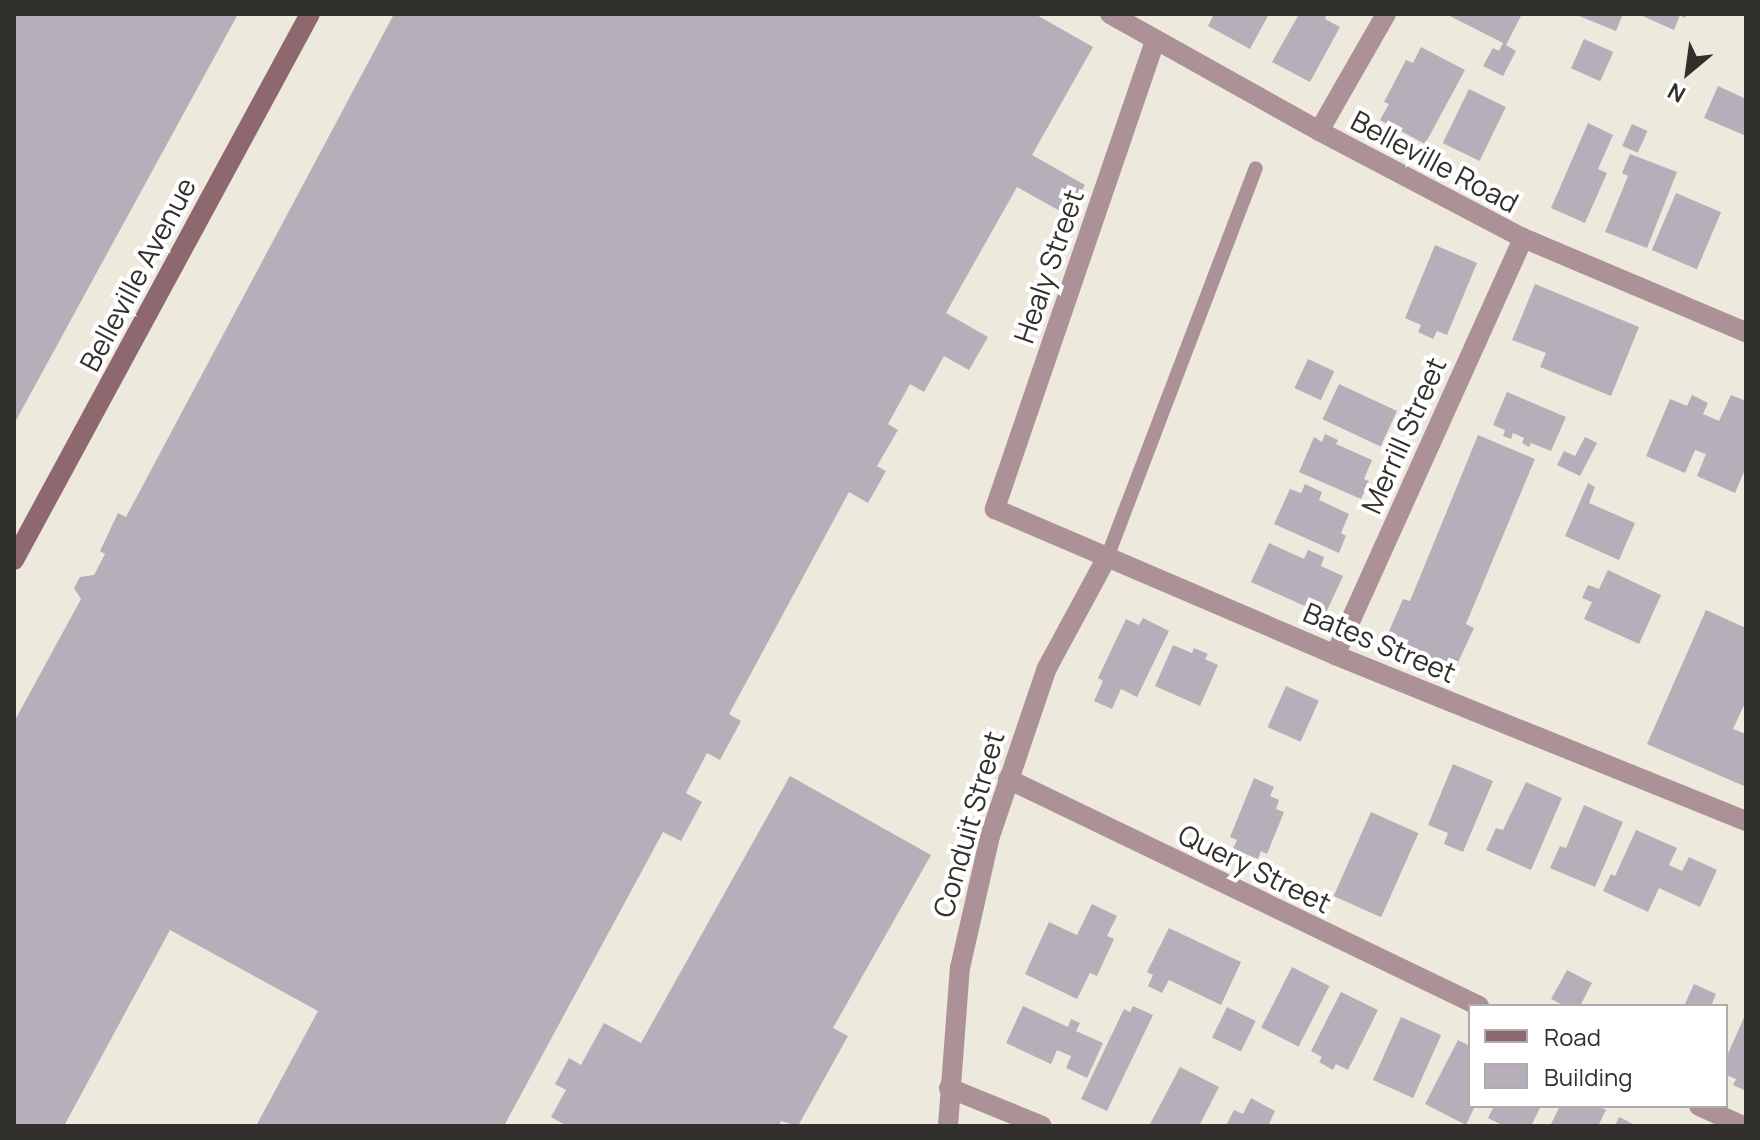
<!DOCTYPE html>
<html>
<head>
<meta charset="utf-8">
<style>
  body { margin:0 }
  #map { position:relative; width:1760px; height:1140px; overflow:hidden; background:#eee9dd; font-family:Manrope,sans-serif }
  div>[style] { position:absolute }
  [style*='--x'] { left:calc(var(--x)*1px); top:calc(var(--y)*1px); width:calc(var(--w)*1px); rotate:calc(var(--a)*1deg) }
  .building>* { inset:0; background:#b6afba; transform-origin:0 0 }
  .lane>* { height:14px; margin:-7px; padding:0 7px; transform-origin:7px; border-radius:7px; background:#ac9297 }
  .street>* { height:20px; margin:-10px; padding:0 10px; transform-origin:10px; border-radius:10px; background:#ac9297 }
  .secondary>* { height:20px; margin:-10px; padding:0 10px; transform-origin:10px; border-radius:10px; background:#8d686f }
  span { translate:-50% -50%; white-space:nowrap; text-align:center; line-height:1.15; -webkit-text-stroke:8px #fff; paint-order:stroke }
  .street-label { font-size:28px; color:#32302c }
  .frame { position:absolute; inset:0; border:16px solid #32302c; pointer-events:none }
  .legend { position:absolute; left:1468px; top:1004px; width:260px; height:104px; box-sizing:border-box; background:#fff; border:2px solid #adacab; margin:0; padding:10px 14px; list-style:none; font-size:24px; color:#32302c }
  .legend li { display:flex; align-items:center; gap:16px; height:40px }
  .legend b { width:40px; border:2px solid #adacab }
  .north { position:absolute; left:1648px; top:32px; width:80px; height:80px; -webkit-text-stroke:6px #fff; paint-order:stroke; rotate:209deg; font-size:22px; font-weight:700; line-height:32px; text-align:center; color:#32302c }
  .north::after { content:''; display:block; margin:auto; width:28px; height:36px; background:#32302c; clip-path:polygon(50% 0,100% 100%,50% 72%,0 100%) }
</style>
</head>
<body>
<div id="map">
  <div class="building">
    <i style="clip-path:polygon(14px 14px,238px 14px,14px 424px)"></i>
    <i style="clip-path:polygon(394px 14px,1035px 14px,1093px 47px,1032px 155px,1085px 185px,1067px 215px,1017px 187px,946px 313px,988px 337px,969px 370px,944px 356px,924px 392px,910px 384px,888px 424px,898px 430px,877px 466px,886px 471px,868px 503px,849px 492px,729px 714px,741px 721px,720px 760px,707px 753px,686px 793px,702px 802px,681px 841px,663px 832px,504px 1126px,256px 1126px,318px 1011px,170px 930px,64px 1126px,14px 1126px,14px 722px,81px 599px,74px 588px,80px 577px,94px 575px,105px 554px,100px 551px,118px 513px,126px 517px)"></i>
    <i style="clip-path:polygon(1214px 14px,1269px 14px,1250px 49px,1208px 26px)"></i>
    <i style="clip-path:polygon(1299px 14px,1327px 14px,1325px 19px,1340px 27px,1310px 82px,1272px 62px)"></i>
    <i style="clip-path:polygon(1446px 14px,1522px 14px,1506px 45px,1516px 51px,1503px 76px,1483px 66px,1493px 48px,1499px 51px,1503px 43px)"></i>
    <i style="clip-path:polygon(1574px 14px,1623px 14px,1616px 31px)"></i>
    <i style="clip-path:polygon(1638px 14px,1687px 14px,1685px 18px,1680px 15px,1674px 30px)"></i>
    <i style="left:1584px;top:39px;width:32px;height:32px;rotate:24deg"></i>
    <i style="clip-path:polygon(1421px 47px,1465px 70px,1425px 144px,1380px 120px,1389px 104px,1384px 102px,1406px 60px,1413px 63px)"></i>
    <i style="clip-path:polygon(1718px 86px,1746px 99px,1746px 136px,1704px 118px)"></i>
    <i style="left:1469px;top:89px;width:41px;height:60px;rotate:26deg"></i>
    <i style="clip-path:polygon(1588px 123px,1613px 135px,1598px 169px,1607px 173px,1585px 223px,1551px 208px)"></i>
    <i style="left:1632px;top:124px;width:17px;height:24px;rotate:24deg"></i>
    <i style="clip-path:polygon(1630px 154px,1677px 172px,1647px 248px,1605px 232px,1628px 176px,1622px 173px)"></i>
    <i style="left:1676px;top:193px;width:49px;height:62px;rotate:23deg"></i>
    <i style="clip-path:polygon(1435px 245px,1477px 263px,1447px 335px,1437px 331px,1433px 339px,1418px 332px,1421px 325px,1405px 318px)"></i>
    <i style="clip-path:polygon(1535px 284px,1639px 327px,1611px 396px,1540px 367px,1546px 353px,1512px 340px)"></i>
    <i style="left:1308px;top:359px;width:29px;height:32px;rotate:25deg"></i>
    <i style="left:1339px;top:384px;width:64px;height:39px;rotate:25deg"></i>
    <i style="clip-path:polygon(1507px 392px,1566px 417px,1551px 451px,1531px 443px,1529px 447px,1522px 443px,1524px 438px,1513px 433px,1511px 439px,1503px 436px,1505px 430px,1493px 425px)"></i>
    <i style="clip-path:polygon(1692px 395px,1708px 403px,1703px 414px,1719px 421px,1731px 395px,1746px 401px,1746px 467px,1735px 493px,1697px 476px,1706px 454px,1695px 450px,1685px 473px,1646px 456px,1670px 399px,1687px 406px)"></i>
    <i style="clip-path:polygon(1325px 434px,1338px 440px,1336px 444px,1372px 460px,1364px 479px,1369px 481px,1361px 499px,1299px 472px,1314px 437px,1322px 442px)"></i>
    <i style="clip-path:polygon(1478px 435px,1535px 459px,1466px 624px,1474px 628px,1455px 669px,1386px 638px,1403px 599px,1410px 601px)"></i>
    <i style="clip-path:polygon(1585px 437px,1597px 443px,1580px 476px,1557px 465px,1564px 451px,1575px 456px)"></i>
    <i style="clip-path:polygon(1588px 483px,1595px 487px,1589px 503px,1635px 523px,1619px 560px,1565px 536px)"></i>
    <i style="clip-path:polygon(1305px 484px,1322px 492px,1319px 500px,1349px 514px,1341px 533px,1346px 536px,1339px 553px,1274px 524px,1290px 489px,1301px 493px)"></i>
    <i style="clip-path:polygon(1269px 543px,1304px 559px,1308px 550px,1324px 557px,1321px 566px,1343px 576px,1325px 615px,1251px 582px)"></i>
    <i style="clip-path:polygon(1608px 570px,1661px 595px,1639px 644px,1584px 619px,1592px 602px,1582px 598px,1588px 585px,1599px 589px)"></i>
    <i style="clip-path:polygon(1706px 610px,1746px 628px,1746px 701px,1733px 729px,1746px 734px,1744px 786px,1647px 744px)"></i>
    <i style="clip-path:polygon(1143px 618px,1169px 631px,1137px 697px,1121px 689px,1112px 709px,1094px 701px,1103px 681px,1098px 678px,1126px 619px,1139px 625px)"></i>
    <i style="clip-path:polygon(1173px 645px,1192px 653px,1194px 648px,1208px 654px,1205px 659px,1218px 665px,1200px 706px,1155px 686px)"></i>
    <i style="left:1286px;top:686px;width:36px;height:45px;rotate:24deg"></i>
    <i style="clip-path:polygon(1453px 764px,1493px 781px,1463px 852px,1444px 844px,1448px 833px,1428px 825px)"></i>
    <i style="clip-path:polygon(790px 776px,931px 855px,833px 1028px,848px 1036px,798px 1126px,781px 1121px,779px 1126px,567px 1126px,551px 1117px,566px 1090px,555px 1084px,569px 1058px,581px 1065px,604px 1023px,641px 1043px)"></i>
    <i style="clip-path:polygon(1254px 778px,1274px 787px,1270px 796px,1279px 800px,1276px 809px,1284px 812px,1267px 854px,1261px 851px,1258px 859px,1233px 849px,1237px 840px,1230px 837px)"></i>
    <i style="clip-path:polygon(1526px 782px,1562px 798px,1531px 870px,1486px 850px,1496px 828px,1503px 830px)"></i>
    <i style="clip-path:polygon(1584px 805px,1623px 822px,1595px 887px,1550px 868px,1560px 846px,1566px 848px)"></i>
    <i style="left:1371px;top:812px;width:52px;height:92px;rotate:24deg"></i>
    <i style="clip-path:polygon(1636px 830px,1677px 848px,1669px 865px,1682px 871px,1689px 857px,1717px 870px,1700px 907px,1659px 888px,1648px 912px,1603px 891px,1611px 874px,1615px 876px)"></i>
    <i style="clip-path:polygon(1092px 904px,1117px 916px,1107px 936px,1114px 939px,1097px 976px,1090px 973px,1077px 999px,1025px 974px,1049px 922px,1077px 935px)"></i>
    <i style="clip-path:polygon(1169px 928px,1241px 962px,1221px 1005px,1169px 980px,1162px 993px,1148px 986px,1153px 975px,1147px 972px)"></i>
    <i style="left:1292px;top:967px;width:42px;height:68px;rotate:27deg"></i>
    <i style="clip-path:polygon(1567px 970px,1592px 983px,1580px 1006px,1565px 1006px,1551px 999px)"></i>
    <i style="clip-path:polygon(1694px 984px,1716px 994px,1711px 1006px,1684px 1006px)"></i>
    <i style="clip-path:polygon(1341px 992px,1378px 1010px,1348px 1070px,1336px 1064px,1333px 1070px,1319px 1062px,1322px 1057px,1311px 1051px)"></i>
    <i style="clip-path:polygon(1023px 1006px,1068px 1027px,1071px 1019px,1080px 1023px,1076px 1031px,1103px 1043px,1087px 1078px,1066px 1068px,1071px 1056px,1057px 1050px,1051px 1064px,1006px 1043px)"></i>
    <i style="clip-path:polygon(1133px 1006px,1153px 1015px,1107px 1111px,1081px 1099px,1124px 1009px,1130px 1012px)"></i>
    <i style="left:1227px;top:1007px;width:32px;height:34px;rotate:26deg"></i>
    <i style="clip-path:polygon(1746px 1013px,1746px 1091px,1733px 1085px,1736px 1079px,1726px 1075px,1726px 1058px)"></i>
    <i style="left:1401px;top:1017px;width:44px;height:69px;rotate:24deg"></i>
    <i style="clip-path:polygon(1458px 1040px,1470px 1046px,1470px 1106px,1475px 1106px,1466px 1125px,1425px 1104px)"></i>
    <i style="clip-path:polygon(1180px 1067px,1219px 1087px,1199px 1126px,1149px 1126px)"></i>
    <i style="clip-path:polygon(1251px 1098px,1275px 1111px,1268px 1126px,1226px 1126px,1234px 1110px,1243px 1114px)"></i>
    <i style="clip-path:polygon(1494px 1106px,1541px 1106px,1531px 1126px,1504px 1126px,1488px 1118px)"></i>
    <i style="clip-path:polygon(1560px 1106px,1597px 1106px,1606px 1110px,1598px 1126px,1550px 1126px)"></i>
    <i style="clip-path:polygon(1619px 1117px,1637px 1126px,1615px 1126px)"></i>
  </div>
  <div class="lane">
    <i style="--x:1108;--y:555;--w:414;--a:-69.1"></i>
  </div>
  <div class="street">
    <i style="--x:1110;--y:14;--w:240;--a:29.2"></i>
    <i style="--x:1319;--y:131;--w:230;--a:27.7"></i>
    <i style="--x:1523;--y:238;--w:242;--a:22.9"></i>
    <i style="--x:1155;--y:41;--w:495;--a:108.9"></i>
    <i style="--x:995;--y:509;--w:370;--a:23.2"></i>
    <i style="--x:1335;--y:655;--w:443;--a:22"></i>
    <i style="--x:1319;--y:131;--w:135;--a:-60.2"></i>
    <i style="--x:1335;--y:655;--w:457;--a:-65.7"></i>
    <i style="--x:1008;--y:779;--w:523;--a:25.73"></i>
    <i style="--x:949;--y:1088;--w:100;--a:22.2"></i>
    <i style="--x:1699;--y:1106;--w:48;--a:24.4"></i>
    <i style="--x:948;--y:1126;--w:158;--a:-85.7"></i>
    <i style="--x:960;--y:968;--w:135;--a:-77.2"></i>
    <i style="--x:990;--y:836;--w:177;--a:-71.3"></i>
    <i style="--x:1047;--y:668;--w:128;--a:-61.6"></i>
  </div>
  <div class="secondary">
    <i style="--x:14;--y:560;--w:621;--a:-61.54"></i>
  </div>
  <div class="street-label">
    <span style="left:1435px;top:161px;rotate:28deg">Belleville Road</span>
    <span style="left:1048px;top:266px;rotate:-71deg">Healy Street</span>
    <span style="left:137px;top:274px;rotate:-62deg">Belleville Avenue</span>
    <span style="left:1403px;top:435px;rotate:-66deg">Merrill Street</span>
    <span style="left:1380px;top:642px;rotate:23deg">Bates Street</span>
    <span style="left:968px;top:824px;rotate:-74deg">Conduit Street</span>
    <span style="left:1255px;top:868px;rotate:26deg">Query Street</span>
  </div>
  <div class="frame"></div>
  <ul class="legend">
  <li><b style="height:10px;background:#8d686f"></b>Road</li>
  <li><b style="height:22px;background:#b6afba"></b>Building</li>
  </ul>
  <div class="north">N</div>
</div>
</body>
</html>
